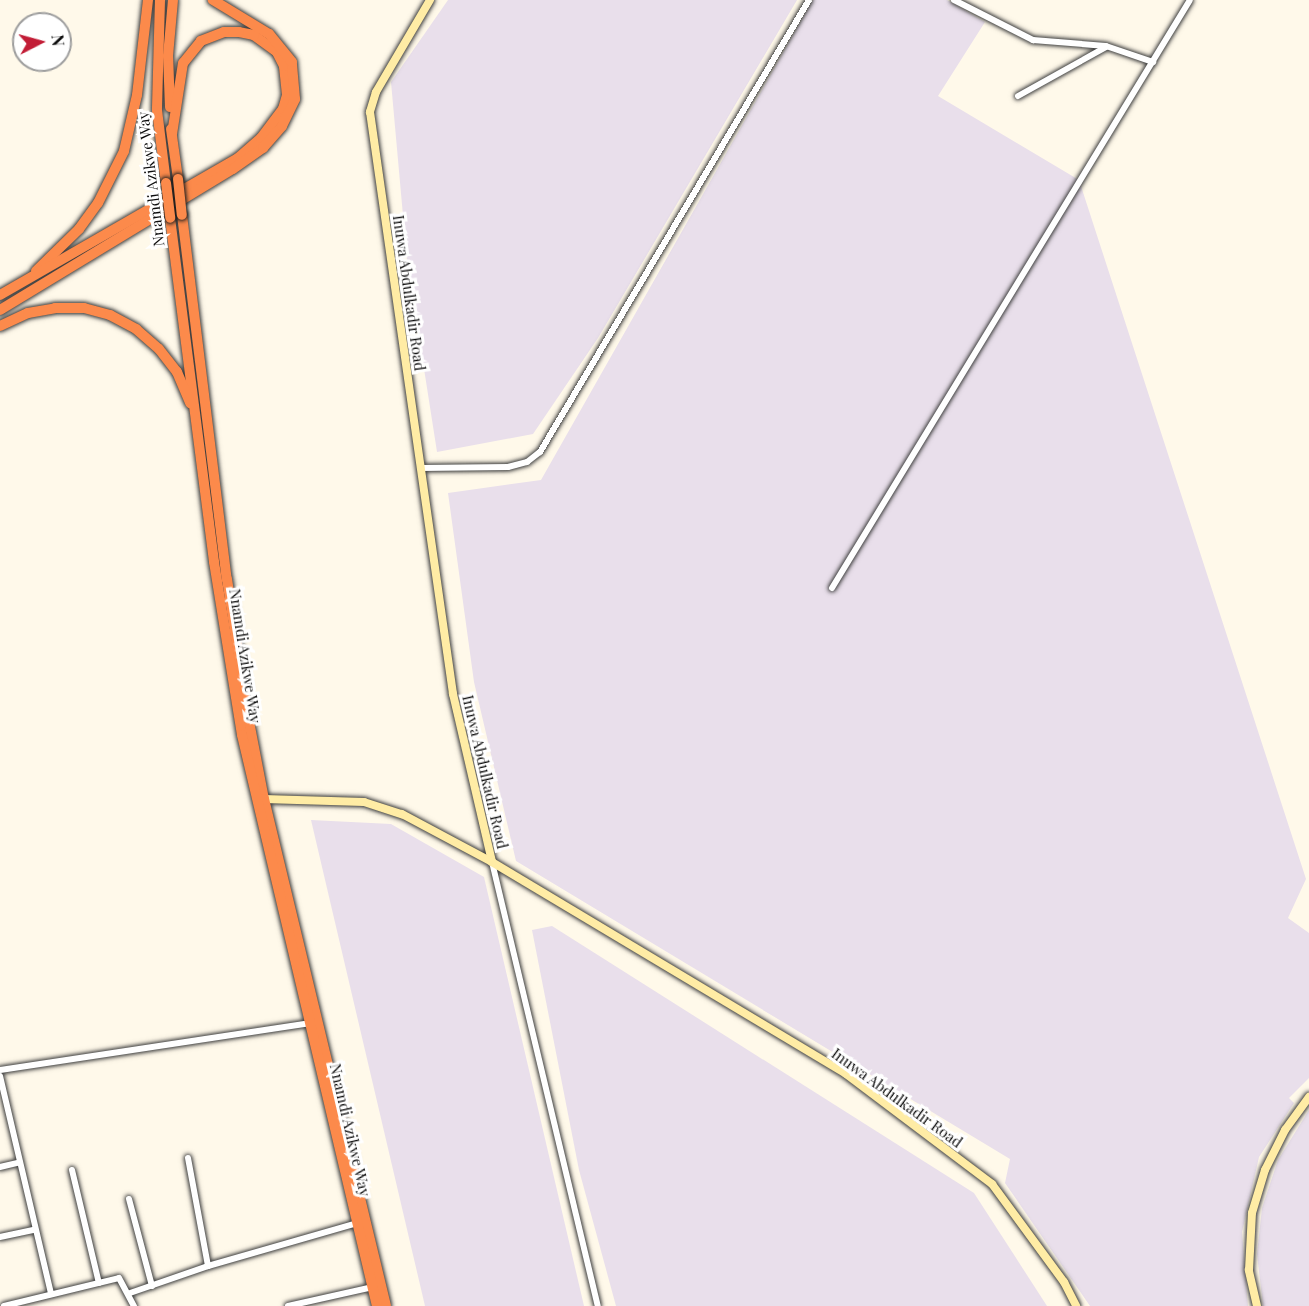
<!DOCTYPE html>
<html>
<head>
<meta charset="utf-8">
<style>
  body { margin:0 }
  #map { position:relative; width:1309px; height:1306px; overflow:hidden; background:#fff9ea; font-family:"Playfair Display",serif }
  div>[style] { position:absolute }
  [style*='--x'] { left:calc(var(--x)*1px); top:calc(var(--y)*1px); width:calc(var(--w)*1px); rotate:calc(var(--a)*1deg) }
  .industrial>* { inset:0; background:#e9dfeb }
  .roads { filter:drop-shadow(0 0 2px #3f3f3f) drop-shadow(0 0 2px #3f3f3f) }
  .street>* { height:6px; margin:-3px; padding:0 3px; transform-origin:3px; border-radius:3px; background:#fff }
  .secondary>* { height:8px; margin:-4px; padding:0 4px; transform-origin:4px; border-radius:4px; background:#ffeca5 }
  .highway>* { height:10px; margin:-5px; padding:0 5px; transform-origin:5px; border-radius:5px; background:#fc8a4b }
  .bridges { filter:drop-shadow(0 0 2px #1d1d1d) drop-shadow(0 0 2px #1d1d1d) }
  .highway-bridge>* { height:10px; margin:-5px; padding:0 5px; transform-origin:5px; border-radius:5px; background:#fc8a4b }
  span { translate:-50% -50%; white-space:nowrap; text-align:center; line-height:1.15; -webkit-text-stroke:6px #fff; paint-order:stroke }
  .street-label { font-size:15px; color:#0c0c0c }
  .north { position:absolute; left:12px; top:12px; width:60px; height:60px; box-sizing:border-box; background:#fff; border:2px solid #9e9e9e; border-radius:50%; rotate:84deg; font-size:16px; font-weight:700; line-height:24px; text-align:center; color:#0c0c0c }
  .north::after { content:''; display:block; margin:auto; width:21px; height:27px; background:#c21d36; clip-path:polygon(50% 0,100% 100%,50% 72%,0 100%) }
</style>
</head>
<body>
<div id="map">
  <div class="industrial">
    <i style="clip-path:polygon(448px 0,797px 0,598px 338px,533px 434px,437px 452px,407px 260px,391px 82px)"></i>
    <i style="clip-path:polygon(813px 0,947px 0,985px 22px,938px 96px,1079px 180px,1306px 879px,1288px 918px,1309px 933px,1309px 1078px,1289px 1098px,1294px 1103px,1259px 1157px,1242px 1232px,1248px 1306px,1090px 1306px,1005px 1183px,1010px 1159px,516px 861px,474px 682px,448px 493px,541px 480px)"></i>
    <i style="clip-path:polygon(311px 820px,391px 824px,484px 877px,584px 1306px,425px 1306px)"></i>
    <i style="clip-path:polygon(552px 926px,974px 1193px,1047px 1306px,616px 1306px,579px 1170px,532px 930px)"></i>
    <i style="clip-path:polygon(1309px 1110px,1309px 1306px,1263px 1306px,1257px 1254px,1262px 1208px,1278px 1160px)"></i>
  </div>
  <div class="roads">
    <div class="street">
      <i style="--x:954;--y:0;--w:89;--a:26.9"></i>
      <i style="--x:1033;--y:40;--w:73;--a:4.7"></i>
      <i style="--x:1106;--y:46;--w:50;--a:18.8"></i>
      <i style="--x:1018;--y:96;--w:101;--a:-29.1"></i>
      <i style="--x:421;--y:468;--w:87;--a:-0.7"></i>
      <i style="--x:508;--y:467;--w:20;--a:-15"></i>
      <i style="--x:527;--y:462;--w:16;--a:-38"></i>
      <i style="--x:540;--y:452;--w:526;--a:-59.24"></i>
      <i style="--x:832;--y:588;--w:688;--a:-58.67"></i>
      <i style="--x:492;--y:862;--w:456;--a:76.6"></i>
      <i style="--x:0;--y:1070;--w:313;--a:-8.6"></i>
      <i style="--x:0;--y:1076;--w:224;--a:76.8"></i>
      <i style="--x:188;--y:1158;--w:110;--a:79.5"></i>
      <i style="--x:0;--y:1167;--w:18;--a:-13"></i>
      <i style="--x:72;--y:1170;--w:116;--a:76.6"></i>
      <i style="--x:129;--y:1199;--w:90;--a:75.2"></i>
      <i style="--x:0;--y:1237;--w:35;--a:-12"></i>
      <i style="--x:130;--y:1293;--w:83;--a:-19.1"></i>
      <i style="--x:208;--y:1266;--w:155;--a:-16.1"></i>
      <i style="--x:4;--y:1306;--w:118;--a:-13.7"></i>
      <i style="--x:119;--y:1278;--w:32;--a:62"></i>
      <i style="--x:288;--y:1306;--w:87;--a:-12.6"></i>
    </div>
    <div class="secondary">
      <i style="--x:430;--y:0;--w:107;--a:120.4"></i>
      <i style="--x:376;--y:92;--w:21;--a:107"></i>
      <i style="--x:370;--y:112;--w:588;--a:81.88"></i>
      <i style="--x:453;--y:694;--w:172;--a:76.9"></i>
      <i style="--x:264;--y:799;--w:100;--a:1.7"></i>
      <i style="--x:364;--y:802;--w:40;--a:18"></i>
      <i style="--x:402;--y:814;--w:102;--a:28.1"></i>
      <i style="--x:492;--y:862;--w:413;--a:30.9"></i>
      <i style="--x:846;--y:1074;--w:183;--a:37"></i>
      <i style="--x:992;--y:1184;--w:122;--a:53.7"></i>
      <i style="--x:1064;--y:1282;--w:27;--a:63"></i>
      <i style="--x:1257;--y:1306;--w:37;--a:-103"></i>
      <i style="--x:1249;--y:1270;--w:57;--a:-87"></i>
      <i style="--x:1252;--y:1213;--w:45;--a:-73.2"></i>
      <i style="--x:1265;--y:1170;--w:45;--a:-63.4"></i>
      <i style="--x:1285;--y:1130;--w:41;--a:-54"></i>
    </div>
    <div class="highway">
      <i style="--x:160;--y:0;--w:110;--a:91.6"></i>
      <i style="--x:157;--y:110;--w:74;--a:83"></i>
      <i style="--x:170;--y:107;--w:51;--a:-92.2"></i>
      <i style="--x:168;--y:56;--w:56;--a:-84.9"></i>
      <i style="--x:171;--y:129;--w:50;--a:82"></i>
      <i style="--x:182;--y:215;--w:367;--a:83"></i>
      <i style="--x:227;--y:579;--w:134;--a:81.4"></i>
      <i style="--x:247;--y:711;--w:90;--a:79.1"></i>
      <i style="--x:264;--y:799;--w:521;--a:76.47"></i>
      <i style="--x:170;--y:218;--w:347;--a:82.7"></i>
      <i style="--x:214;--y:562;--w:175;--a:80.8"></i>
      <i style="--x:242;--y:735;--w:587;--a:76.7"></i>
      <i style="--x:36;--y:271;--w:60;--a:-44.3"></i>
      <i style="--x:79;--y:229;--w:32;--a:-54"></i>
      <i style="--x:98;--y:203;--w:58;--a:-63.4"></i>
      <i style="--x:124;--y:151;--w:57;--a:-76.9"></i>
      <i style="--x:137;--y:95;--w:96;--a:-83.4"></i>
      <i style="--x:0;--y:295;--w:275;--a:-29.9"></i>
      <i style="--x:238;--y:158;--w:30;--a:-41"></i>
      <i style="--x:261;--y:138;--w:36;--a:-53"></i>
      <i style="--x:283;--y:109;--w:15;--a:-74"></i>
      <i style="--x:287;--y:95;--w:29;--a:-96"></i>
      <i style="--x:284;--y:66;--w:16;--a:-117"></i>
      <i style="--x:277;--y:52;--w:29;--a:-144"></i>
      <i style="--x:254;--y:35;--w:15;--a:-169"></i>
      <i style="--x:239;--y:32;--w:15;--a:180"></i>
      <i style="--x:224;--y:32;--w:25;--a:159"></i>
      <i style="--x:201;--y:41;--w:28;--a:129"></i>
      <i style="--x:183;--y:63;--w:72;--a:98.8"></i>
      <i style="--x:0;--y:310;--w:272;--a:-31.2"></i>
      <i style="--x:233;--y:169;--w:37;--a:-35"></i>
      <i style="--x:263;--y:148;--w:29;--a:-49"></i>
      <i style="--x:282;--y:126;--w:30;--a:-64"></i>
      <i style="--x:295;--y:99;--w:37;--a:-95"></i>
      <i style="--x:292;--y:62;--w:36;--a:-129"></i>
      <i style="--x:269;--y:34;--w:66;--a:-148.7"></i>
      <i style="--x:0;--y:326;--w:31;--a:-25"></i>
      <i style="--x:28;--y:313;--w:27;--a:-10"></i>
      <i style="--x:55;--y:308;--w:29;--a:0"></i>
      <i style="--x:84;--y:308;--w:27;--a:15"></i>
      <i style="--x:110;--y:315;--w:30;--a:28"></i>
      <i style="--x:136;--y:329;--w:30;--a:41"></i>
      <i style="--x:159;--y:349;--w:29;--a:52"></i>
      <i style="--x:177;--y:372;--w:34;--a:67"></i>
    </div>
  </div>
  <div class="bridges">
    <div class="highway-bridge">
      <i style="--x:178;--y:179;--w:36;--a:84"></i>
      <i style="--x:166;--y:183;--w:35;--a:83"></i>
    </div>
  </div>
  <div class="street-label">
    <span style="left:151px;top:179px;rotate:-97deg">Nnamdi Azikwe Way</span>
    <span style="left:409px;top:293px;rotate:82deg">Inuwa Abdulkadir Road</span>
    <span style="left:245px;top:656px;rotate:81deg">Nnamdi Azikwe Way</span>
    <span style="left:485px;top:772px;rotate:77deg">Inuwa Abdulkadir Road</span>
    <span style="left:897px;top:1098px;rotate:36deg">Inuwa Abdulkadir Road</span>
    <span style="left:350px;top:1130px;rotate:77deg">Nnamdi Azikwe Way</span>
  </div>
  <div class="north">N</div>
</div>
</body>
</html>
